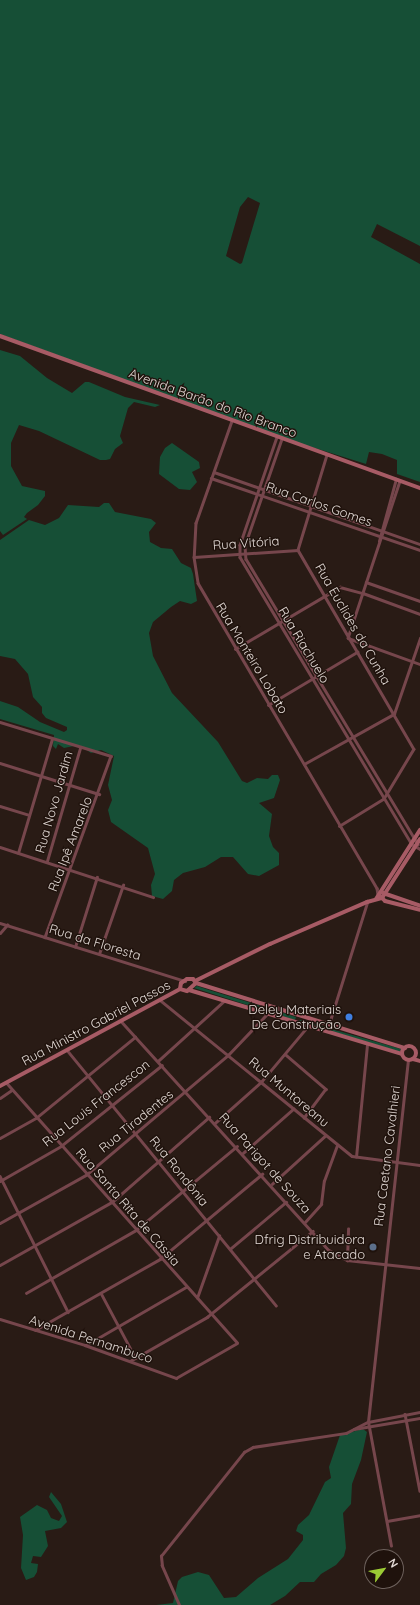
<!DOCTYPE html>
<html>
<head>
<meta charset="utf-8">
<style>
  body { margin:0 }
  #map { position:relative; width:420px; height:1605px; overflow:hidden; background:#291b15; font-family:Quicksand,sans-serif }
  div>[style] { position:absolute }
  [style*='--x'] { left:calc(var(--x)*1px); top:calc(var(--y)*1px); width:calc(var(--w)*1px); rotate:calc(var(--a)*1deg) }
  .green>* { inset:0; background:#164f36 }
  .street>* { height:2.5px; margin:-1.25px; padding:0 1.25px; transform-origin:1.25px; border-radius:1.25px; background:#76464c }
  .secondary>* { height:4px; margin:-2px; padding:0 2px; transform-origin:2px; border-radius:2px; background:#a75b65 }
  .secondary>.ring { margin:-2px; padding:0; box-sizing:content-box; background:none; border:4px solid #a75b65; border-radius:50% }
  .dots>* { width:11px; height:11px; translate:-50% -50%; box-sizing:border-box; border:2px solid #1f120c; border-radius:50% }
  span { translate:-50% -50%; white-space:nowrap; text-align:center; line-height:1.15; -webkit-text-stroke:3px #1f120c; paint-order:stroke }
  .street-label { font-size:13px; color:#e1d8d4 }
  .poi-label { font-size:13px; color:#e1d8d4 }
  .right { translate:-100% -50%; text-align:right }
  .north { position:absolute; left:364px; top:1549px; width:40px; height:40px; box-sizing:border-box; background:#1f120c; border:1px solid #6d615c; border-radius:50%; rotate:58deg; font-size:11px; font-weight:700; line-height:16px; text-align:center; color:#e1d8d4 }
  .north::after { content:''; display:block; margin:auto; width:14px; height:18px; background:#9bcb34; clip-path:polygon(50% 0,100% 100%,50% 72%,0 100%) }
</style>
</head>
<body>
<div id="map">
  <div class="green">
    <i style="clip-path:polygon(evenodd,0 0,420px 0,420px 246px,377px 224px,371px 237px,420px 264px,420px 482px,397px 474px,397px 460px,382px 454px,369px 452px,366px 464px,283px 438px,0 334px,0 0,248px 197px,260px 203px,242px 263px,240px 264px,226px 256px,240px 207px,248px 197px)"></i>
    <i style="clip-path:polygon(0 350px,20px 356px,47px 378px,72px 393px,85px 382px,89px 382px,125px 397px,160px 405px,155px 407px,134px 402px,128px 408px,120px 436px,123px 443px,115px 449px,110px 459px,106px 460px,100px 460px,39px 431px,19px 425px,11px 443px,11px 466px,22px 486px,45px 491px,45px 496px,38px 505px,27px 513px,24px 517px,27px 519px,3px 535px,0 531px)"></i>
    <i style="clip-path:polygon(172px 443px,199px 462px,200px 468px,192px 472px,197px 482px,190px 490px,179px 489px,159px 474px,160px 457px,165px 448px)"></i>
    <i style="clip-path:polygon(104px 503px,109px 503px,115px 512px,151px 519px,156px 523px,149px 532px,150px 542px,161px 548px,172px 549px,181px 563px,191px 568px,193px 574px,197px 601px,191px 604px,180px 601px,171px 607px,153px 622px,149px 633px,153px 656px,172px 693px,218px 742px,242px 781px,247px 783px,257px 778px,268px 779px,272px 775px,278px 775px,280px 780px,274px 798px,259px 803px,272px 814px,269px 836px,273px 847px,279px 853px,279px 865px,259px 876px,248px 874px,233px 857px,221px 857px,205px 867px,183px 873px,174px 880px,172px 891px,163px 899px,152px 896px,151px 885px,155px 874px,148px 848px,111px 822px,108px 810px,112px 800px,108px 785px,114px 756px,101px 750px,91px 753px,79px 745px,64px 748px,58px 744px,56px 749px,53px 746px,54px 735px,0 719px,0 701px,18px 707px,40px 722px,64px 732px,67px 730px,67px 727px,46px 718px,42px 713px,42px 707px,33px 697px,28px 674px,15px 659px,0 656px,0 540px,29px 520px,45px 525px,59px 518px,68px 505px,99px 507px)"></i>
    <i style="clip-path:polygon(197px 986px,209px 990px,296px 1017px,295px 1020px,194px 988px)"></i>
    <i style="clip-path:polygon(300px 1020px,401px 1049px,400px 1052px,299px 1021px)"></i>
    <i style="clip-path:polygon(363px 1429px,367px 1432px,361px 1460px,352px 1484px,351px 1504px,343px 1513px,346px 1548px,344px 1556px,336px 1565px,321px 1574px,314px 1582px,300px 1582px,285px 1596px,270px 1605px,156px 1605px,173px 1603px,178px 1581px,182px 1577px,198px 1572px,209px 1575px,224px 1598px,236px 1597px,258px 1578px,288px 1559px,303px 1540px,303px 1535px,296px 1531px,298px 1525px,309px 1515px,325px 1482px,331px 1478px,329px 1467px,340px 1435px)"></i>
    <i style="clip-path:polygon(51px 1492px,61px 1504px,67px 1522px,61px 1528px,45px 1531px,48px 1546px,41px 1557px,33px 1556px,31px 1563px,38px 1564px,37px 1572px,34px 1577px,26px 1580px,21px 1568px,23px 1535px,20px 1517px,37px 1505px,47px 1510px,51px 1518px,59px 1521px,62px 1516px,49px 1497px)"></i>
  </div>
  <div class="street">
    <i style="--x:232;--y:421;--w:108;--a:109.4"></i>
    <i style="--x:196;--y:523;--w:34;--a:93"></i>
    <i style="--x:194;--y:557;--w:26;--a:81"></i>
    <i style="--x:198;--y:583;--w:354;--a:59.6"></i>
    <i style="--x:377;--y:888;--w:7;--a:82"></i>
    <i style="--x:277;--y:437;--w:114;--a:108.9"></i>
    <i style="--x:240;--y:545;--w:12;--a:90"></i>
    <i style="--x:240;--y:557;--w:335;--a:59.1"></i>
    <i style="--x:412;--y:844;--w:9;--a:32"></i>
    <i style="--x:282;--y:439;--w:113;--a:109.1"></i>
    <i style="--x:245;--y:546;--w:13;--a:86"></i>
    <i style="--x:246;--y:559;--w:333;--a:58.9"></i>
    <i style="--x:327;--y:455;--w:99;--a:107"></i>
    <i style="--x:298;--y:550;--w:230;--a:59.8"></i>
    <i style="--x:414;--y:749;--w:58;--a:121"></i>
    <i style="--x:384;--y:799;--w:52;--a:148.5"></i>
    <i style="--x:214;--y:472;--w:218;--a:19.3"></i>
    <i style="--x:211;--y:478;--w:221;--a:19"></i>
    <i style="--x:400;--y:481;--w:165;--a:108.3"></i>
    <i style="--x:348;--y:638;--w:77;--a:19.9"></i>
    <i style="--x:379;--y:541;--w:64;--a:-74.7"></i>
    <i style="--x:194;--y:557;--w:104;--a:-3.9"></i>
    <i style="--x:366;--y:582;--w:57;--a:19.4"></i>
    <i style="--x:235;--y:649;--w:122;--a:-30.6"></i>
    <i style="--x:340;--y:587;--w:24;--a:15"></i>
    <i style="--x:363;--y:593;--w:61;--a:20.2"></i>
    <i style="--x:268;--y:705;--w:104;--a:-30.8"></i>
    <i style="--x:0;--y:722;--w:116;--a:17"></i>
    <i style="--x:111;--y:756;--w:193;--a:110"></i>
    <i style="--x:0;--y:763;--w:104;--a:17.4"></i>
    <i style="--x:304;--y:764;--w:103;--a:-29.1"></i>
    <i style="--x:394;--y:714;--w:80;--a:-71.1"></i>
    <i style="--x:0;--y:806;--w:30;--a:17"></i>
    <i style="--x:0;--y:847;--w:161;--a:18.1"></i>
    <i style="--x:18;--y:853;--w:119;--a:-73.4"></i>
    <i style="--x:47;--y:861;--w:118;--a:-73.7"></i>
    <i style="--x:0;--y:923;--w:194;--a:17.4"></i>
    <i style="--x:0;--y:933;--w:11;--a:-49"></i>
    <i style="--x:75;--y:947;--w:73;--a:-72.6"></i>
    <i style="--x:99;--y:954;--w:73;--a:-70.8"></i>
    <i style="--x:160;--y:1000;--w:247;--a:39.1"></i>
    <i style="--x:352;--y:1156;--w:69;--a:7.5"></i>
    <i style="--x:121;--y:1021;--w:309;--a:47.8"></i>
    <i style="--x:329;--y:1250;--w:21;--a:29"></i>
    <i style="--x:347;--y:1260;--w:73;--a:6.3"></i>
    <i style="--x:329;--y:1024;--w:127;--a:-72.6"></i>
    <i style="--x:67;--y:1050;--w:330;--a:50.7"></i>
    <i style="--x:285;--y:1054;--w:54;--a:40.5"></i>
    <i style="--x:326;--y:1089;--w:36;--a:127"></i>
    <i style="--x:158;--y:1061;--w:89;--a:-42.3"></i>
    <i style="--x:0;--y:1098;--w:14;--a:-34"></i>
    <i style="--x:215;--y:1123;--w:62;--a:-41.7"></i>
    <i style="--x:261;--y:1082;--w:73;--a:-50"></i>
    <i style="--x:0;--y:1138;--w:41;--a:-29.1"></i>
    <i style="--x:36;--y:1118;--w:128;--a:-39.3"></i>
    <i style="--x:243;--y:1153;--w:67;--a:-41.3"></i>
    <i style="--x:356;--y:1157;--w:114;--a:-84.4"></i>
    <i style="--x:0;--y:1176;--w:152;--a:63.4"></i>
    <i style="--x:0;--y:1181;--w:70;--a:-29.8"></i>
    <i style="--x:61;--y:1146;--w:129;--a:-38.7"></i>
    <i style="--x:272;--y:1184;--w:72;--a:-42.2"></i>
    <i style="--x:305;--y:1222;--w:24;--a:-48"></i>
    <i style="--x:321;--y:1204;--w:23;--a:-83"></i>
    <i style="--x:324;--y:1181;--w:38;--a:-70"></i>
    <i style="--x:0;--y:1223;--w:98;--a:-29.2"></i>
    <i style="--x:86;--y:1175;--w:186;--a:-40.2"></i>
    <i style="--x:228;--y:1055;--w:57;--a:-46.4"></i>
    <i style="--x:230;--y:1249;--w:73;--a:-40"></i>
    <i style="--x:347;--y:1260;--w:31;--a:-88"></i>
    <i style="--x:0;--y:1265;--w:129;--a:-29.4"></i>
    <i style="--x:112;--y:1202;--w:129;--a:-41.2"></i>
    <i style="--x:26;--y:1293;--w:127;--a:-29.8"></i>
    <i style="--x:136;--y:1230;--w:131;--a:-39.7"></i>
    <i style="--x:101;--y:1293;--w:72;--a:62"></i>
    <i style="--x:197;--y:1298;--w:66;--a:-70.5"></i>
    <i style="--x:0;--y:1319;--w:89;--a:17"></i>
    <i style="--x:85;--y:1345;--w:97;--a:19.9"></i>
    <i style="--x:176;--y:1378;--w:70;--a:-29.8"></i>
    <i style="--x:237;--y:1343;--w:348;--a:-131.6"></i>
    <i style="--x:35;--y:1330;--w:144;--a:-29.6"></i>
    <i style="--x:160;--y:1259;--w:133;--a:-39.8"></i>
    <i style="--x:86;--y:1345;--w:116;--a:-30.1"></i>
    <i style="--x:130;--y:1361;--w:89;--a:-29.7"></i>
    <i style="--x:207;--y:1317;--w:136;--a:-39.1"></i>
    <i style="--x:405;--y:1414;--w:78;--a:79"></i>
    <i style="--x:354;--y:1429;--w:67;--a:-9.5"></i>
    <i style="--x:387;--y:1521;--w:34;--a:-10"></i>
    <i style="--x:391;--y:1546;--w:126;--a:-100.5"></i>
    <i style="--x:368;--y:1422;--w:364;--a:-83.7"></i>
    <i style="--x:179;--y:1605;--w:43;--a:-113.6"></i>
    <i style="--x:162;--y:1566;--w:10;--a:-96"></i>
    <i style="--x:161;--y:1556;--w:133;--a:-51.4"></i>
    <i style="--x:244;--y:1452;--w:10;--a:-29"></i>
    <i style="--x:253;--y:1447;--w:94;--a:-8.6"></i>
    <i style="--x:346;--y:1433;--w:25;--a:-27"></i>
    <i style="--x:368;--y:1422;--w:53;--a:-10.9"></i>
  </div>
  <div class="secondary">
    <i style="--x:0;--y:336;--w:447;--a:19.9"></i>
    <i style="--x:383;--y:893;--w:39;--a:19"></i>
    <i style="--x:380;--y:896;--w:7;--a:45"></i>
    <i style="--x:385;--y:901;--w:36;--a:14"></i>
    <i style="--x:376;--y:899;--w:82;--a:-57.5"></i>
    <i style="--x:195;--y:981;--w:84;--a:-26.3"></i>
    <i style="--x:270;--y:944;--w:106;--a:-23.4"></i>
    <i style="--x:367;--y:902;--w:16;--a:-15"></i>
    <i style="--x:382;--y:898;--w:70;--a:-57.2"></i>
    <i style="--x:196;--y:983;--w:219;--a:17.3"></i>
    <i style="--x:189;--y:990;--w:222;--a:16.7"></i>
    <i class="ring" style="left:402px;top:1046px;width:10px;height:10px"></i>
    <i style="--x:413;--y:1059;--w:7;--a:16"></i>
    <i style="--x:0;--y:1086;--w:204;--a:-28.3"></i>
    <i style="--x:180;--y:989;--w:6;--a:-81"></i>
    <i style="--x:181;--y:983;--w:7;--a:-34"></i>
    <i style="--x:187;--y:979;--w:6;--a:0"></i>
    <i style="--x:193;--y:979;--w:5;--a:53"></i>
    <i style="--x:196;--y:983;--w:12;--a:138"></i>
    <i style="--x:187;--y:991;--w:7;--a:-164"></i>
  </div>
  <div class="dots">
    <i style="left:349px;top:1017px;background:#3f7fe0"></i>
    <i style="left:373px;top:1247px;background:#5c6f8a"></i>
  </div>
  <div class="street-label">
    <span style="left:213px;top:403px;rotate:20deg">Avenida Barão do Rio Branco</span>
    <span style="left:319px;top:504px;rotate:19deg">Rua Carlos Gomes</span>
    <span style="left:246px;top:543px;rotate:-4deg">Rua Vitória</span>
    <span style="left:353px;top:624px;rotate:60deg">Rua Euclides da Cunha</span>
    <span style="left:304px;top:645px;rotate:59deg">Rua Riachuelo</span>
    <span style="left:252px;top:658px;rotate:59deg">Rua Monteiro Lobato</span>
    <span style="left:54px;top:802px;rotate:-74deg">Rua Novo Jardim</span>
    <span style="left:70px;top:844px;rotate:-69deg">Rua Ipê Amarelo</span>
    <span style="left:95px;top:942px;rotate:17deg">Rua da Floresta</span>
    <span style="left:96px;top:1023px;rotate:-28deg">Rua Ministro Gabriel Passos</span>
    <span style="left:289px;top:1092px;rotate:40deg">Rua Muntoreanu</span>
    <span style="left:96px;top:1103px;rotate:-38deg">Rua Louis Francescon</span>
    <span style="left:136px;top:1121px;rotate:-39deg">Rua Tiradentes</span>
    <span style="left:387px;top:1156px;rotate:-83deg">Rua Caetano Cavalhieri</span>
    <span style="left:265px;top:1163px;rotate:48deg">Rua Parigot de Souza</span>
    <span style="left:179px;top:1171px;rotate:51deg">Rua Rondônia</span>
    <span style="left:128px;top:1207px;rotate:49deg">Rua Santa Rita de Cássia</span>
    <span style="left:91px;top:1339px;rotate:18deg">Avenida Pernambuco</span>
  </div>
  <div class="poi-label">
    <span class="right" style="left:341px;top:1017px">Deley Materiais<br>De Construção</span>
    <span class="right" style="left:365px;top:1247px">Dfrig Distribuidora<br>e Atacado</span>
  </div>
  <div class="north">N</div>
</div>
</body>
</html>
